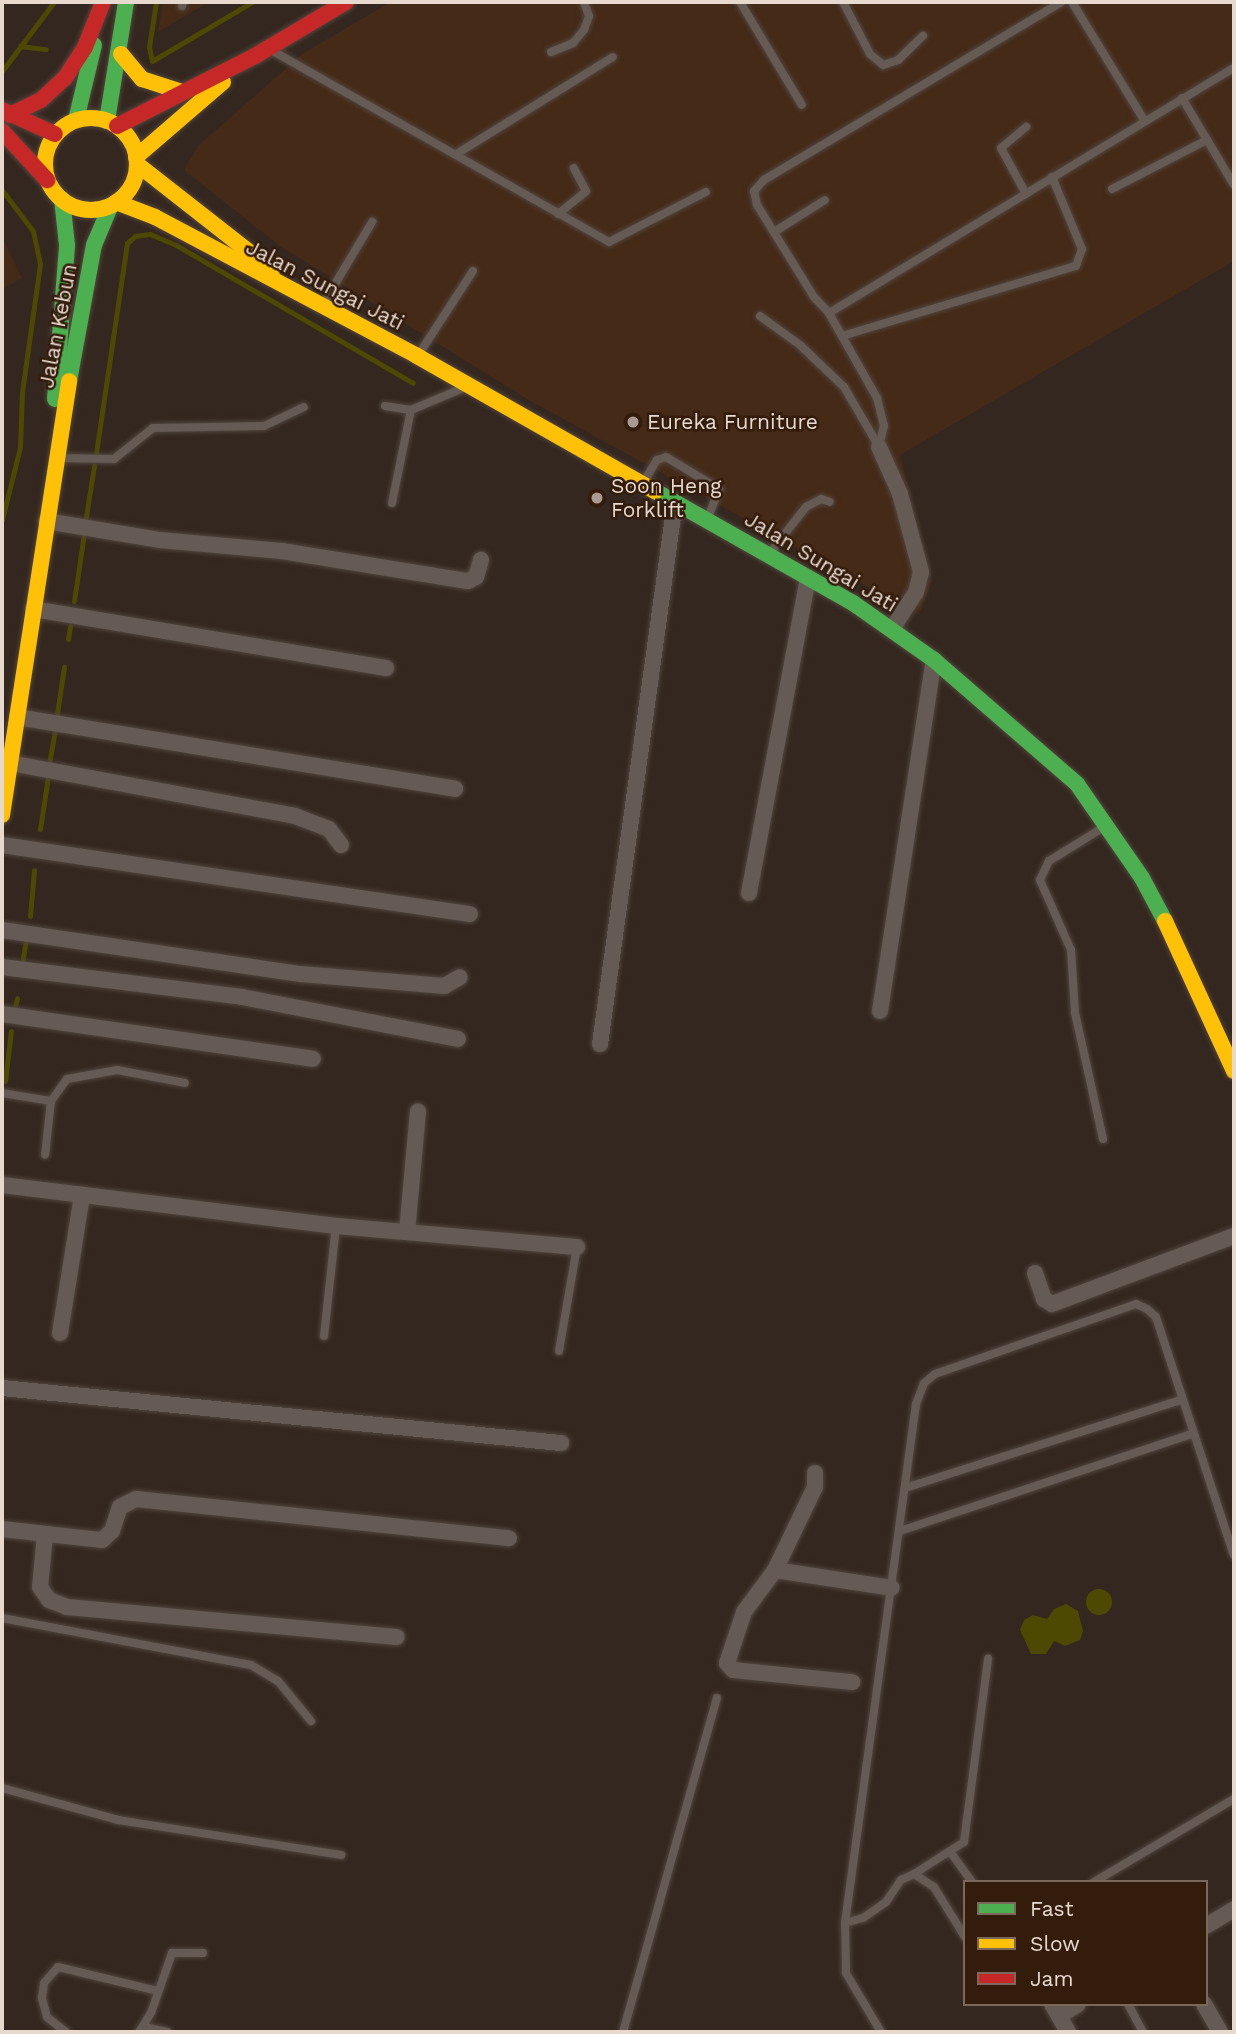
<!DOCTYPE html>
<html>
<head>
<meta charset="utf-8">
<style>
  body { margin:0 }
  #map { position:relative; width:1236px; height:2034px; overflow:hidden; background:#34271f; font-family:"Work Sans",sans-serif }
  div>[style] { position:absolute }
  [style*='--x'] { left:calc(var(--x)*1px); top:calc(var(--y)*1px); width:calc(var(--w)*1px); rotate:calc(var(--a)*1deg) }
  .built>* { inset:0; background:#452a17 }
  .water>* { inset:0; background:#4d4903 }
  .round { border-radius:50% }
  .stream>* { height:5px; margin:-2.5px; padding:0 2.5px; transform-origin:2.5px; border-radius:2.5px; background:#4d4903 }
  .roads { filter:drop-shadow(0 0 2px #50453e) drop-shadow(0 0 2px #50453e) }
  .lane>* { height:8px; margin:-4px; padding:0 4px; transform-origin:4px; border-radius:4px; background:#655b54 }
  .street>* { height:16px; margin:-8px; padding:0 8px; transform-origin:8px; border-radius:8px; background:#655b54 }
  .fast>* { height:16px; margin:-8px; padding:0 8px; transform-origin:8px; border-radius:8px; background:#4caf50 }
  .slow>* { height:16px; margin:-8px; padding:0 8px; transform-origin:8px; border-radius:8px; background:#ffc107 }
  .slow>.ring { margin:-8px; padding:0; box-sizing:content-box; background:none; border:16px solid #ffc107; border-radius:50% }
  .jam>* { height:16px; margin:-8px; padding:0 8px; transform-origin:8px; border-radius:8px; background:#c62828 }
  .dots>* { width:19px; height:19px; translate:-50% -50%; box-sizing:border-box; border:4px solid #331c0c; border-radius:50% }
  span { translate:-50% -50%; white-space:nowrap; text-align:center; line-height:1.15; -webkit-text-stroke:5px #331c0c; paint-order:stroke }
  .street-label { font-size:21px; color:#e8d9cf }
  .poi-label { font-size:21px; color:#e8d9cf }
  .left { translate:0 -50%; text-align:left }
  .frame { position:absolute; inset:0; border:4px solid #e8d9cf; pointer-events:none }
  .legend { position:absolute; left:963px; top:1880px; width:245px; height:126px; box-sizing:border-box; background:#331c0c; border:2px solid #7b685a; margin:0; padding:9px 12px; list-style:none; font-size:21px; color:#e8d9cf }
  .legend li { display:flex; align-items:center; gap:14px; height:35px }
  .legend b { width:35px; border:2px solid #7b685a }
</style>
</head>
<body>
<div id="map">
  <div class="built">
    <i style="clip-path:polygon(163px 2px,209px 2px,158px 32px)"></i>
    <i style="clip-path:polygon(391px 2px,1234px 2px,1234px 261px,900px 455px,932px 581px,919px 615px,529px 400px,280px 246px,184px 170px,198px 146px,305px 52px)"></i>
    <i style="clip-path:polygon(2px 237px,22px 278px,2px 289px)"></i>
  </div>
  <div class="water">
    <i class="round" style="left:1086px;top:1589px;width:26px;height:26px"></i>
    <i style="clip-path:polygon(1066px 1604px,1078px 1611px,1083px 1631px,1080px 1640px,1065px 1646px,1054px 1641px,1046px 1654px,1031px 1654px,1020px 1630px,1024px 1620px,1033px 1615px,1047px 1619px,1054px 1609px)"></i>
  </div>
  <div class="stream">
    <i style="--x:156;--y:2;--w:46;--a:98.8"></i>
    <i style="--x:149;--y:47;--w:14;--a:78"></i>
    <i style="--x:152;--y:61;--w:116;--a:-30.5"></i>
    <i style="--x:20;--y:46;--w:26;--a:7"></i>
    <i style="--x:2;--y:71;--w:86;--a:-53"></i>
    <i style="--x:2;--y:190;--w:51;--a:52.9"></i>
    <i style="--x:33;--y:231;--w:34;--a:78"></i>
    <i style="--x:40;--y:264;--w:129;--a:98"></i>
    <i style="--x:22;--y:392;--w:55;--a:92.1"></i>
    <i style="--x:20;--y:447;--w:75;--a:103.9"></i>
    <i style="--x:96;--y:453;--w:212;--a:-81.6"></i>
    <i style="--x:127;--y:243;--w:11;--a:-41"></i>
    <i style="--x:135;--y:236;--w:15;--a:-8"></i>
    <i style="--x:150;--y:234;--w:28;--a:23"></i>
    <i style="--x:176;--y:245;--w:274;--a:30.2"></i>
    <i style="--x:85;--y:523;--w:58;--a:-81"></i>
    <i style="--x:74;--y:601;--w:69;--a:-81.6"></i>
    <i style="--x:68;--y:639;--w:13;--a:-81"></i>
    <i style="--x:56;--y:720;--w:54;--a:-81.4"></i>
    <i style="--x:49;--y:764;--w:36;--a:-80"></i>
    <i style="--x:40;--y:829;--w:54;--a:-81.4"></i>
    <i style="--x:30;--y:916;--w:46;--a:-85"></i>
    <i style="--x:22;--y:963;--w:23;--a:-80"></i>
    <i style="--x:15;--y:1007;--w:9;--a:-77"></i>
    <i style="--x:5;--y:1081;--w:50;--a:-83.2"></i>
  </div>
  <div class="roads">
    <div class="lane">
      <i style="--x:740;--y:2;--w:120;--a:59"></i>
      <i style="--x:843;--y:2;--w:59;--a:62.6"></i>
      <i style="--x:870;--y:54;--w:17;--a:40"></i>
      <i style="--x:883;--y:65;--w:16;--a:-18"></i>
      <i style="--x:898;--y:60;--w:35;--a:-44"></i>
      <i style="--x:1072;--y:2;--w:138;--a:58.6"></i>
      <i style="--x:182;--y:6;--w:4;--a:-76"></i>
      <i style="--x:271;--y:50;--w:389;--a:29.6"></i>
      <i style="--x:609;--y:242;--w:109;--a:-27.3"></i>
      <i style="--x:551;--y:52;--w:24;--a:-22"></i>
      <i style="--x:573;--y:43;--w:17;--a:-50"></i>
      <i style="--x:584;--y:30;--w:15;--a:-70"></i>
      <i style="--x:589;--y:16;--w:15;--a:-110"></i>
      <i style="--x:1182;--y:98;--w:101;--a:59.1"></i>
      <i style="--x:458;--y:153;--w:182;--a:-31.8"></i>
      <i style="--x:1112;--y:189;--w:107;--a:-27.3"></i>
      <i style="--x:1026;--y:194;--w:52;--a:-118.5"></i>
      <i style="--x:1001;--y:148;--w:33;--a:-40"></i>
      <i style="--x:558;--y:214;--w:36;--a:-39"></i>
      <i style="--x:586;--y:191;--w:26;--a:-118"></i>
      <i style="--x:774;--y:232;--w:60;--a:-32.1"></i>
      <i style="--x:323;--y:304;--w:96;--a:-59.1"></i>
      <i style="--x:829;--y:313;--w:22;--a:-133"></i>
      <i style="--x:814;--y:297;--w:108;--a:-121.8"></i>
      <i style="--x:757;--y:205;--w:14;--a:-102"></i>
      <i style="--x:754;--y:191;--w:15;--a:-48"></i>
      <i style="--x:764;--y:180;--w:346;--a:-30.9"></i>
      <i style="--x:760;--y:316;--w:49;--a:35.9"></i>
      <i style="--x:800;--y:345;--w:61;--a:43.7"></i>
      <i style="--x:844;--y:387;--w:69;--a:59.7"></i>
      <i style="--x:842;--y:336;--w:244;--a:-16.7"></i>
      <i style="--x:1076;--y:266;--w:18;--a:-71"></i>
      <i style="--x:1082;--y:249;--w:78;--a:-112.6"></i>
      <i style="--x:419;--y:354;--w:99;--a:-57"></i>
      <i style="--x:385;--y:406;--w:26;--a:9"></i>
      <i style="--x:879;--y:447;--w:22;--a:-77"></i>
      <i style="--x:884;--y:426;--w:29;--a:-104"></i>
      <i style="--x:877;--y:398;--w:98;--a:-119.5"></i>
      <i style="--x:829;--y:313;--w:473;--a:-31.2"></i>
      <i style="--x:57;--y:458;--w:57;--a:1"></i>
      <i style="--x:114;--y:459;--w:50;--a:-38.5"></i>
      <i style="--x:153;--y:428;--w:111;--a:-1"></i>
      <i style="--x:264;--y:426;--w:44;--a:-25.4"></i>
      <i style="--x:643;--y:483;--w:27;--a:-59"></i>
      <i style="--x:657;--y:460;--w:9;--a:-18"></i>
      <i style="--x:666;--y:457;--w:62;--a:31.1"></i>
      <i style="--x:719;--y:489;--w:30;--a:111"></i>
      <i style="--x:392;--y:503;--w:95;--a:-78.5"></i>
      <i style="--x:411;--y:410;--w:56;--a:-22.9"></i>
      <i style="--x:769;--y:554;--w:60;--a:-51.8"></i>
      <i style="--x:806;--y:507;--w:17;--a:-28"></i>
      <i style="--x:821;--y:499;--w:9;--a:18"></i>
      <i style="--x:2;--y:1093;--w:50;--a:9.3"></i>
      <i style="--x:51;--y:1101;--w:54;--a:96.3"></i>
      <i style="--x:51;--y:1101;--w:27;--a:-54"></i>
      <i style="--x:67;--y:1079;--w:51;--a:-10.2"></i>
      <i style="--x:117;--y:1070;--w:69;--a:10.8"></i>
      <i style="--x:1103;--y:1139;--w:129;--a:-102.5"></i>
      <i style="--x:1075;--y:1013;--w:63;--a:-93.6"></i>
      <i style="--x:1071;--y:950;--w:77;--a:-113.9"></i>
      <i style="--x:1040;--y:880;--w:21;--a:-65"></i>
      <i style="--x:1049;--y:861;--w:65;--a:-31.7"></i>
      <i style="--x:324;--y:1336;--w:111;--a:-83.8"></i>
      <i style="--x:559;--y:1351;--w:106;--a:-80.2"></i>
      <i style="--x:905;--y:1488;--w:289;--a:-17.7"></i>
      <i style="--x:900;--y:1531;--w:307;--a:-18.4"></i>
      <i style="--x:2;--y:1618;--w:253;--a:10.7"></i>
      <i style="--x:251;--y:1665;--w:31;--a:31"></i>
      <i style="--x:278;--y:1681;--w:52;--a:50.5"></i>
      <i style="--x:2;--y:1788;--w:120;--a:15.4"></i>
      <i style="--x:118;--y:1820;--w:226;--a:8.9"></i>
      <i style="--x:951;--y:1853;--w:36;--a:54"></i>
      <i style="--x:914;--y:1874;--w:59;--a:-32.6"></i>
      <i style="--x:964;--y:1842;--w:185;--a:-82.5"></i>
      <i style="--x:1094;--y:1882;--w:163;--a:-30.7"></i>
      <i style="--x:845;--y:1923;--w:19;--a:-16"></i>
      <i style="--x:863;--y:1918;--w:28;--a:-35"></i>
      <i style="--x:886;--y:1902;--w:27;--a:-56"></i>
      <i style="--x:901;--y:1880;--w:14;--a:-25"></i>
      <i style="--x:914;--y:1874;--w:24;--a:33"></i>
      <i style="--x:934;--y:1887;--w:59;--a:58.2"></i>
      <i style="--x:1128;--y:2004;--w:32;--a:62"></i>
      <i style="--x:144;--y:2027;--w:24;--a:12"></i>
      <i style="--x:66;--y:2032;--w:24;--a:-142"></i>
      <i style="--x:47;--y:2017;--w:20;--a:-105"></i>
      <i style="--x:42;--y:1998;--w:15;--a:-82"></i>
      <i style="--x:44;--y:1983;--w:21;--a:-49"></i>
      <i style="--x:58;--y:1967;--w:102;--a:13.6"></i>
      <i style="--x:139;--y:2032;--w:22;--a:-58"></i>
      <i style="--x:151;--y:2013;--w:64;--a:-70.7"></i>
      <i style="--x:172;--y:1953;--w:31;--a:0"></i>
      <i style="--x:623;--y:2032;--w:347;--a:-74.3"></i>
      <i style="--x:881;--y:2032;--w:69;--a:-120.7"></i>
      <i style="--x:846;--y:1973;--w:50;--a:-91.1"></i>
      <i style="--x:845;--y:1923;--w:524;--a:-82.21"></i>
      <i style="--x:916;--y:1404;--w:22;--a:-69"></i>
      <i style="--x:924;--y:1383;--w:14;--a:-39"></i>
      <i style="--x:935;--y:1374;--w:213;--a:-19.2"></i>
      <i style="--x:1136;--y:1304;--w:12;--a:24"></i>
      <i style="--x:1147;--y:1309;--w:12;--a:42"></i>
      <i style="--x:1156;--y:1317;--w:250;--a:71.9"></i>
    </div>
    <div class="street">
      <i style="--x:879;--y:447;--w:51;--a:65.9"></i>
      <i style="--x:900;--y:494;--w:81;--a:74.9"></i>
      <i style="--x:921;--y:572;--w:21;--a:104"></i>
      <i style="--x:916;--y:592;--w:44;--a:123"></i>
      <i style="--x:46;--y:521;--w:116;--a:9.5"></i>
      <i style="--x:160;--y:540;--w:122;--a:5.2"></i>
      <i style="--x:282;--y:551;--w:188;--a:9.2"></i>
      <i style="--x:468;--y:581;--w:9;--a:-27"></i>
      <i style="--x:476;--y:577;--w:18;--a:-74"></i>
      <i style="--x:33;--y:609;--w:358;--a:9.5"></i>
      <i style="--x:17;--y:717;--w:444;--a:9.3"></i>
      <i style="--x:10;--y:763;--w:290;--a:10.5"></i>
      <i style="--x:295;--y:816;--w:36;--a:21"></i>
      <i style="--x:329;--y:829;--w:20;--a:53"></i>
      <i style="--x:2;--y:845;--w:473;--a:8.4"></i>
      <i style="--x:749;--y:893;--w:321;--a:-79.4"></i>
      <i style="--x:2;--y:930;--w:302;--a:8.4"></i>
      <i style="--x:301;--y:974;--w:144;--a:4.8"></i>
      <i style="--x:444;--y:986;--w:18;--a:-29"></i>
      <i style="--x:2;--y:967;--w:242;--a:7.1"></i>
      <i style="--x:242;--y:997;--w:220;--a:11"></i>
      <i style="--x:880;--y:1011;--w:355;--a:-81.3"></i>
      <i style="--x:2;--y:1014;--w:314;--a:8.2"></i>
      <i style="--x:600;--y:1044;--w:547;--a:-82.12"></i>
      <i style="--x:2;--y:1185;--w:337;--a:7"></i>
      <i style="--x:336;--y:1226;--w:242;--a:5"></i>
      <i style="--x:407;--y:1232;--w:121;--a:-84.8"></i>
      <i style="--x:1035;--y:1273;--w:28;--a:71"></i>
      <i style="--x:1044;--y:1299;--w:9;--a:32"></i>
      <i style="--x:1052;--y:1304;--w:194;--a:-20.5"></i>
      <i style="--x:60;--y:1333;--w:140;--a:-80.9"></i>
      <i style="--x:2;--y:1388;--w:562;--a:5.62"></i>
      <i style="--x:815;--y:1473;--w:14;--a:90"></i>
      <i style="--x:815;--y:1487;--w:92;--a:115.7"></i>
      <i style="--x:775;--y:1570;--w:52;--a:126.4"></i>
      <i style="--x:744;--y:1612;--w:54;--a:108.4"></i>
      <i style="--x:727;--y:1663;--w:9;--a:49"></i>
      <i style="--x:733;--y:1670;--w:120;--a:5.8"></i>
      <i style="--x:2;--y:1529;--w:101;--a:6.3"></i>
      <i style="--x:102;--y:1540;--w:13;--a:-42"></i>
      <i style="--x:112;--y:1531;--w:25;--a:-72"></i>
      <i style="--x:120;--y:1507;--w:18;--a:-27"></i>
      <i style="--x:136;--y:1499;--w:375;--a:6"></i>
      <i style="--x:45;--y:1535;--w:52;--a:95.5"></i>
      <i style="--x:40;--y:1587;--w:16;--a:55"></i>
      <i style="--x:49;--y:1600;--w:19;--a:21"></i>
      <i style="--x:67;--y:1607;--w:331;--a:5.2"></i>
      <i style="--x:775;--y:1570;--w:118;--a:8.7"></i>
      <i style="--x:1206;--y:1926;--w:33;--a:-31"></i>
      <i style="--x:1052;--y:2004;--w:32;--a:60"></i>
      <i style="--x:1204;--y:2004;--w:32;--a:60"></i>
      <i style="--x:1059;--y:2016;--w:22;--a:-32"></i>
    </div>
    <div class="fast">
      <i style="--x:76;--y:120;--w:77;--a:-76.5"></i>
      <i style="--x:107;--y:121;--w:121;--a:-80.9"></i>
      <i style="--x:69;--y:381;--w:138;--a:-79.6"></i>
      <i style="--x:94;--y:245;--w:43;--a:-67"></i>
      <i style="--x:55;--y:399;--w:154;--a:-85.5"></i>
      <i style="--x:67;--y:245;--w:46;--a:-96.2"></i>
      <i style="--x:655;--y:491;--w:227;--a:29.5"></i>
      <i style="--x:853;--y:603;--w:99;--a:35.1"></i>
      <i style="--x:934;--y:660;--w:189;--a:40.9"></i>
      <i style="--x:1077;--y:784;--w:114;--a:55.3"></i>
      <i style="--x:1142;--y:878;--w:49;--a:61.9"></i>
    </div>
    <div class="slow">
      <i style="--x:121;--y:54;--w:33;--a:50"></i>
      <i style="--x:142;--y:79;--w:40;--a:18"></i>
      <i class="ring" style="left:45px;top:118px;width:76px;height:76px"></i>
      <i style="--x:136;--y:157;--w:115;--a:-40.8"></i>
      <i style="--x:137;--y:164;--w:172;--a:38.1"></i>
      <i style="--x:116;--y:202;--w:42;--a:21"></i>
      <i style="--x:155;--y:217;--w:297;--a:27.9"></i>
      <i style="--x:417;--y:356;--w:274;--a:29.6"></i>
      <i style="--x:2;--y:815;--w:439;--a:-81.2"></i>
      <i style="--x:1165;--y:921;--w:165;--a:65.3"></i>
    </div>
    <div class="jam">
      <i style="--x:2;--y:110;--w:58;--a:24.4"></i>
      <i style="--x:10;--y:115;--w:34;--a:-26"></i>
      <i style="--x:41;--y:100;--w:33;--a:-43"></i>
      <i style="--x:65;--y:78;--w:37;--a:-57"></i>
      <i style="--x:85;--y:47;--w:48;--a:-68.2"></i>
      <i style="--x:117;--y:126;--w:155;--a:-26.9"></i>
      <i style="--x:255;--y:56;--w:106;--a:-30.7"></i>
      <i style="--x:2;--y:131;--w:67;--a:47.4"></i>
    </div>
  </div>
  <div class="dots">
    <i style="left:633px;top:422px;background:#a99b91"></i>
    <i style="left:597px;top:498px;background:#a99b91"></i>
  </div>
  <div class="street-label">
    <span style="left:325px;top:285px;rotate:27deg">Jalan Sungai Jati</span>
    <span style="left:58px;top:326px;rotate:-79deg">Jalan Kebun</span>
    <span style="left:821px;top:562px;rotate:31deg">Jalan Sungai Jati</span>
  </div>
  <div class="poi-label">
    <span class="left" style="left:647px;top:422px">Eureka Furniture</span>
    <span class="left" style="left:611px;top:498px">Soon Heng<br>Forklift</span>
  </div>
  <div class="frame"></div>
  <ul class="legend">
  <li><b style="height:9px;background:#4caf50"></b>Fast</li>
  <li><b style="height:9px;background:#ffc107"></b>Slow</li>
  <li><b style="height:9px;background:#c62828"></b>Jam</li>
  </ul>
</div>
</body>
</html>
